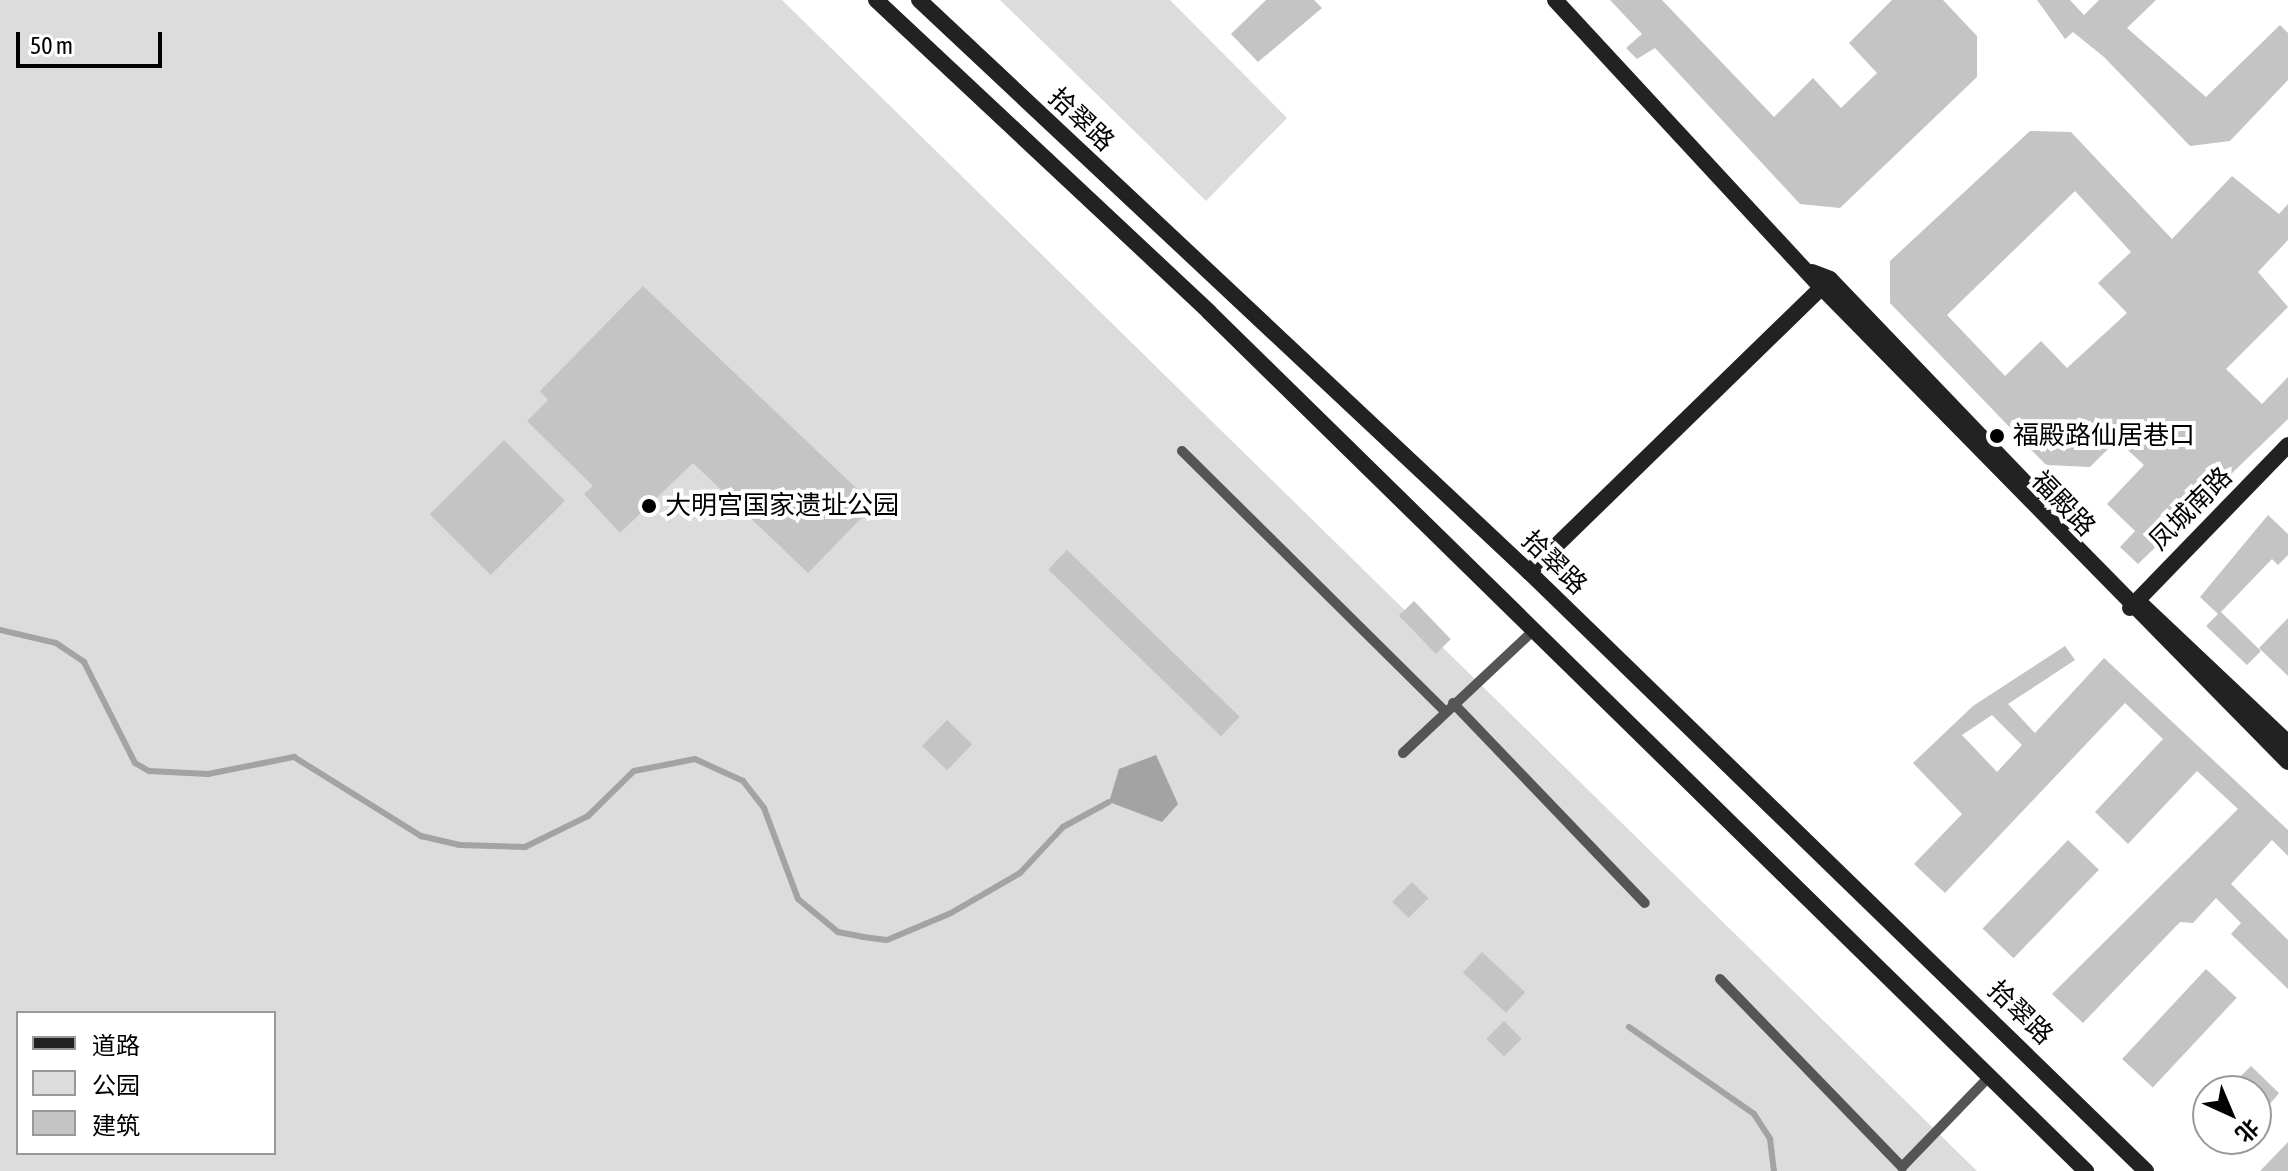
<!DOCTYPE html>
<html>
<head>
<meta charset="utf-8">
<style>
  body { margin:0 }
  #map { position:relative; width:2288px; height:1171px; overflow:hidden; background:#fff; font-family:"Asap Condensed","Noto Sans SC",sans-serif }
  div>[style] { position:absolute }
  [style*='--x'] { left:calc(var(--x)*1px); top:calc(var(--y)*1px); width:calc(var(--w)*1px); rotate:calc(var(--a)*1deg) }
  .green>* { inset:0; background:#dcdcdc }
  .water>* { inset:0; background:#a3a3a3 }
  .stream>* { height:6px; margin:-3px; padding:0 3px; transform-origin:3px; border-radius:3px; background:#a3a3a3 }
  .building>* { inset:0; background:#c4c4c4; transform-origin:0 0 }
  .lane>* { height:10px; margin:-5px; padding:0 5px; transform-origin:5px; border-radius:5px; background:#555 }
  .secondary>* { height:16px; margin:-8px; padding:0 8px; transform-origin:8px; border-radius:8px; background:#222 }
  .dots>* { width:22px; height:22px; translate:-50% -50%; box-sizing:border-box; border:4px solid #fff; border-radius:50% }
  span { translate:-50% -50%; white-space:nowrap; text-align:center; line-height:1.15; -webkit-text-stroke:8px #fff; paint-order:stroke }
  .street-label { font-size:26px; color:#000 }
  .poi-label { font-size:26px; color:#000 }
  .left { translate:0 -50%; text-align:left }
  .legend { position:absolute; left:16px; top:1011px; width:260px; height:144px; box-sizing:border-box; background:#fff; border:2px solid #999; margin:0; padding:10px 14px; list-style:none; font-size:24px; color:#000 }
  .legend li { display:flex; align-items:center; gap:16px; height:40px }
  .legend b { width:40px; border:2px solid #999 }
  .north { position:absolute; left:2192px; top:1075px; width:80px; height:80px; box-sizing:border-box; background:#fff; border:2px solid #999; border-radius:50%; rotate:136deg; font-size:22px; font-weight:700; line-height:32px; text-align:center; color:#000 }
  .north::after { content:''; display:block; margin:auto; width:28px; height:36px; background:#000; clip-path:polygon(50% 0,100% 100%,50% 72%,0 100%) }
  .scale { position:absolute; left:16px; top:32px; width:146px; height:36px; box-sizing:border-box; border:4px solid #000; border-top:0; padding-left:10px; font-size:24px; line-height:28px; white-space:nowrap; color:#000; -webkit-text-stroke:6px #fff; paint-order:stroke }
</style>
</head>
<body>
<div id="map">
  <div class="green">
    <i style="clip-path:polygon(evenodd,0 0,782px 0,1977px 1171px,0 1171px,0 0,18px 1013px,274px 1013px,274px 1153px,18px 1153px,18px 1013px)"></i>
    <i style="clip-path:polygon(1000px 0,1170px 0,1287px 118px,1206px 201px)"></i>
  </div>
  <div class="water">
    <i style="clip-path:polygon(1156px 755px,1178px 804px,1162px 822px,1109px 802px,1119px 769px)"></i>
  </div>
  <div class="stream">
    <i style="--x:0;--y:630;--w:57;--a:13.1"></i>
    <i style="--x:56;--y:643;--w:34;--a:34"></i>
    <i style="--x:84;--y:662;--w:113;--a:63.2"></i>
    <i style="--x:135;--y:763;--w:16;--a:30"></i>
    <i style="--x:149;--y:771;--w:59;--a:2.9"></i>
    <i style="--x:208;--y:774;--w:88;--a:-11.2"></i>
    <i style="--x:294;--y:757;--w:150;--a:31.9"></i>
    <i style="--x:421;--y:836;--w:40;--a:13"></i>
    <i style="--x:460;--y:845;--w:65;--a:1.8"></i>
    <i style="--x:525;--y:847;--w:70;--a:-26.2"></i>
    <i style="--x:588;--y:816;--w:64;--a:-44.4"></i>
    <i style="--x:634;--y:771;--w:62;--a:-11.1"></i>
    <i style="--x:695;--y:759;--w:53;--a:24.6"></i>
    <i style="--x:743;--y:781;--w:34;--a:52"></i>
    <i style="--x:764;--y:808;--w:97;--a:69.5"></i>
    <i style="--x:798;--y:899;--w:52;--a:39.5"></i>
    <i style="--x:838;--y:932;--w:25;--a:11"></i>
    <i style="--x:863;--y:937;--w:24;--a:7"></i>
    <i style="--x:887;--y:940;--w:69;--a:-22.9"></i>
    <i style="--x:951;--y:913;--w:80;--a:-30.1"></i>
    <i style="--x:1020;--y:873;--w:63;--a:-46.9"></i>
    <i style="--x:1063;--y:827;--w:52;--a:-28.5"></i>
    <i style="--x:1629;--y:1027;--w:152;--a:34.8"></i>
    <i style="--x:1754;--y:1114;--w:30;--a:57"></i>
    <i style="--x:1770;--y:1139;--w:32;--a:83"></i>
  </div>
  <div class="building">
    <i style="clip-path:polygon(1266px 0,1314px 0,1322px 8px,1258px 62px,1231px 34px)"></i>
    <i style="clip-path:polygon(1610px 0,1662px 0,1774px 117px,1813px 78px,1841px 108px,1877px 73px,1849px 43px,1892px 0,1943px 0,1977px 36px,1977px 77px,1840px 208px,1800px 204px,1655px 48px,1637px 59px,1626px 48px,1642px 34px)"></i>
    <i style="clip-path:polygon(2037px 0,2070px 0,2084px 15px,2099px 0,2156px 0,2127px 28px,2206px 97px,2280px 25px,2288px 33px,2288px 80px,2230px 141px,2190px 146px,2104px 57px,2073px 32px,2065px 39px)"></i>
    <i style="clip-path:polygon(evenodd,2030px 131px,2071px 132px,2172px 239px,2232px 176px,2279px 214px,2288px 204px,2288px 240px,2258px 272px,2288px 307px,2226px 369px,2262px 404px,2288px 377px,2288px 419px,2138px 564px,2120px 547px,2135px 531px,2107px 504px,2144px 465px,2117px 440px,2090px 467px,2046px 465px,1890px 303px,1890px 261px,2030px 131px,2075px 191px,2131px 252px,2098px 283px,2127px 313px,2067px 368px,2041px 341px,2005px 376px,1947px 315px,2075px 191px)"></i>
    <i style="clip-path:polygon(643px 286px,874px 505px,808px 573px,693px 463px,620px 533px,584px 494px,593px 486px,527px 421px,548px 400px,540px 391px)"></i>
    <i style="left:504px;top:440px;width:86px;height:105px;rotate:45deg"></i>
    <i style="clip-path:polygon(2268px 515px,2288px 534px,2288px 555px,2278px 565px,2272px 559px,2221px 612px,2261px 651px,2247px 665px,2206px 626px,2218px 614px,2200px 597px)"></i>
    <i style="left:1067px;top:550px;width:240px;height:27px;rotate:44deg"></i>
    <i style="left:1414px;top:601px;width:53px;height:21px;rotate:46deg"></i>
    <i style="clip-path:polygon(2288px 618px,2288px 676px,2259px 648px)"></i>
    <i style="clip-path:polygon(evenodd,2065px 646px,2075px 660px,2008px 704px,2035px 733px,2104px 658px,2288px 830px,2288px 856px,2272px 840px,2231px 884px,2288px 940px,2288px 989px,2231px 934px,2241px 923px,2216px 898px,2193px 923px,2180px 922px,2083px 1023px,2052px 994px,2238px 809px,2197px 771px,2128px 844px,2095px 812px,2163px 739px,2125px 703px,1945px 893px,1914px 864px,1962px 814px,1913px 763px,1973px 706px,2065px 646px,1992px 715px,2022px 745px,1997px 772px,1962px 735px,1992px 715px)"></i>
    <i style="left:947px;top:720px;width:35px;height:36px;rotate:44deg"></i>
    <i style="left:2068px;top:840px;width:43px;height:123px;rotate:44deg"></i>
    <i style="left:1412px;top:882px;width:23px;height:28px;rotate:45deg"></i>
    <i style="left:1482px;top:952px;width:59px;height:28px;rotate:43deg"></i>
    <i style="left:2206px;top:969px;width:42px;height:123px;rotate:43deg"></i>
    <i style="left:1504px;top:1021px;width:25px;height:25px;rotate:45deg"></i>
    <i style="clip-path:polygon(2251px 1066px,2279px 1093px,2256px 1121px,2256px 1091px,2226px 1091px)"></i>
    <i style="clip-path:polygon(2288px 1142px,2288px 1171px,2260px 1171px)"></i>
  </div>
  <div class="lane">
    <i style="--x:1182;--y:451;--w:370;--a:44.7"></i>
    <i style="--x:1453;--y:703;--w:277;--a:46.2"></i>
    <i style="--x:1403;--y:753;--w:177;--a:-43.2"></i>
    <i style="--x:1720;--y:979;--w:262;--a:45.9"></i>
    <i style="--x:1902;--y:1167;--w:125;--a:-46"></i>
  </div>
  <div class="secondary">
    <i style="--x:876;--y:0;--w:456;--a:43.1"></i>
    <i style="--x:1209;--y:312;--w:1228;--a:44.41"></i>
    <i style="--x:919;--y:0;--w:836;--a:43.16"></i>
    <i style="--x:1529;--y:572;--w:860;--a:44.15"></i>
    <i style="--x:1555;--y:0;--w:391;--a:47.2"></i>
    <i style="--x:1821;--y:287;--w:666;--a:45.49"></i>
    <i style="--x:1812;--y:272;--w:19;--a:21"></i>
    <i style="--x:1830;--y:279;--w:299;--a:46.2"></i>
    <i style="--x:1529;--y:572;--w:419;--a:-44.2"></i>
    <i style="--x:2138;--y:601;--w:207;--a:43.4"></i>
    <i style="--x:2130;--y:608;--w:227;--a:-45.9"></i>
  </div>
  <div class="dots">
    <i style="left:1997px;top:436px;background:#000"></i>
    <i style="left:649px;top:506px;background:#000"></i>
  </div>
  <div class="street-label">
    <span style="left:1081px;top:120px;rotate:43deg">拾翠路</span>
    <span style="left:2063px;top:504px;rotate:46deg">福殿路</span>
    <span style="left:2191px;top:509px;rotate:-45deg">凤城南路</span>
    <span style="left:1554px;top:563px;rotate:44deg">拾翠路</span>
    <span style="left:2020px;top:1013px;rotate:44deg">拾翠路</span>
  </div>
  <div class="poi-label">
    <span class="left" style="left:2013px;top:436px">福殿路仙居巷口</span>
    <span class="left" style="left:665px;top:506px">大明宫国家遗址公园</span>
  </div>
  <ul class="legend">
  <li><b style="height:10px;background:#222"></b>道路</li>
  <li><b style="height:22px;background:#dcdcdc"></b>公园</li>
  <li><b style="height:22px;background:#c4c4c4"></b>建筑</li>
  </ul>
  <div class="north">北</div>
  <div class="scale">50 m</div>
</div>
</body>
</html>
